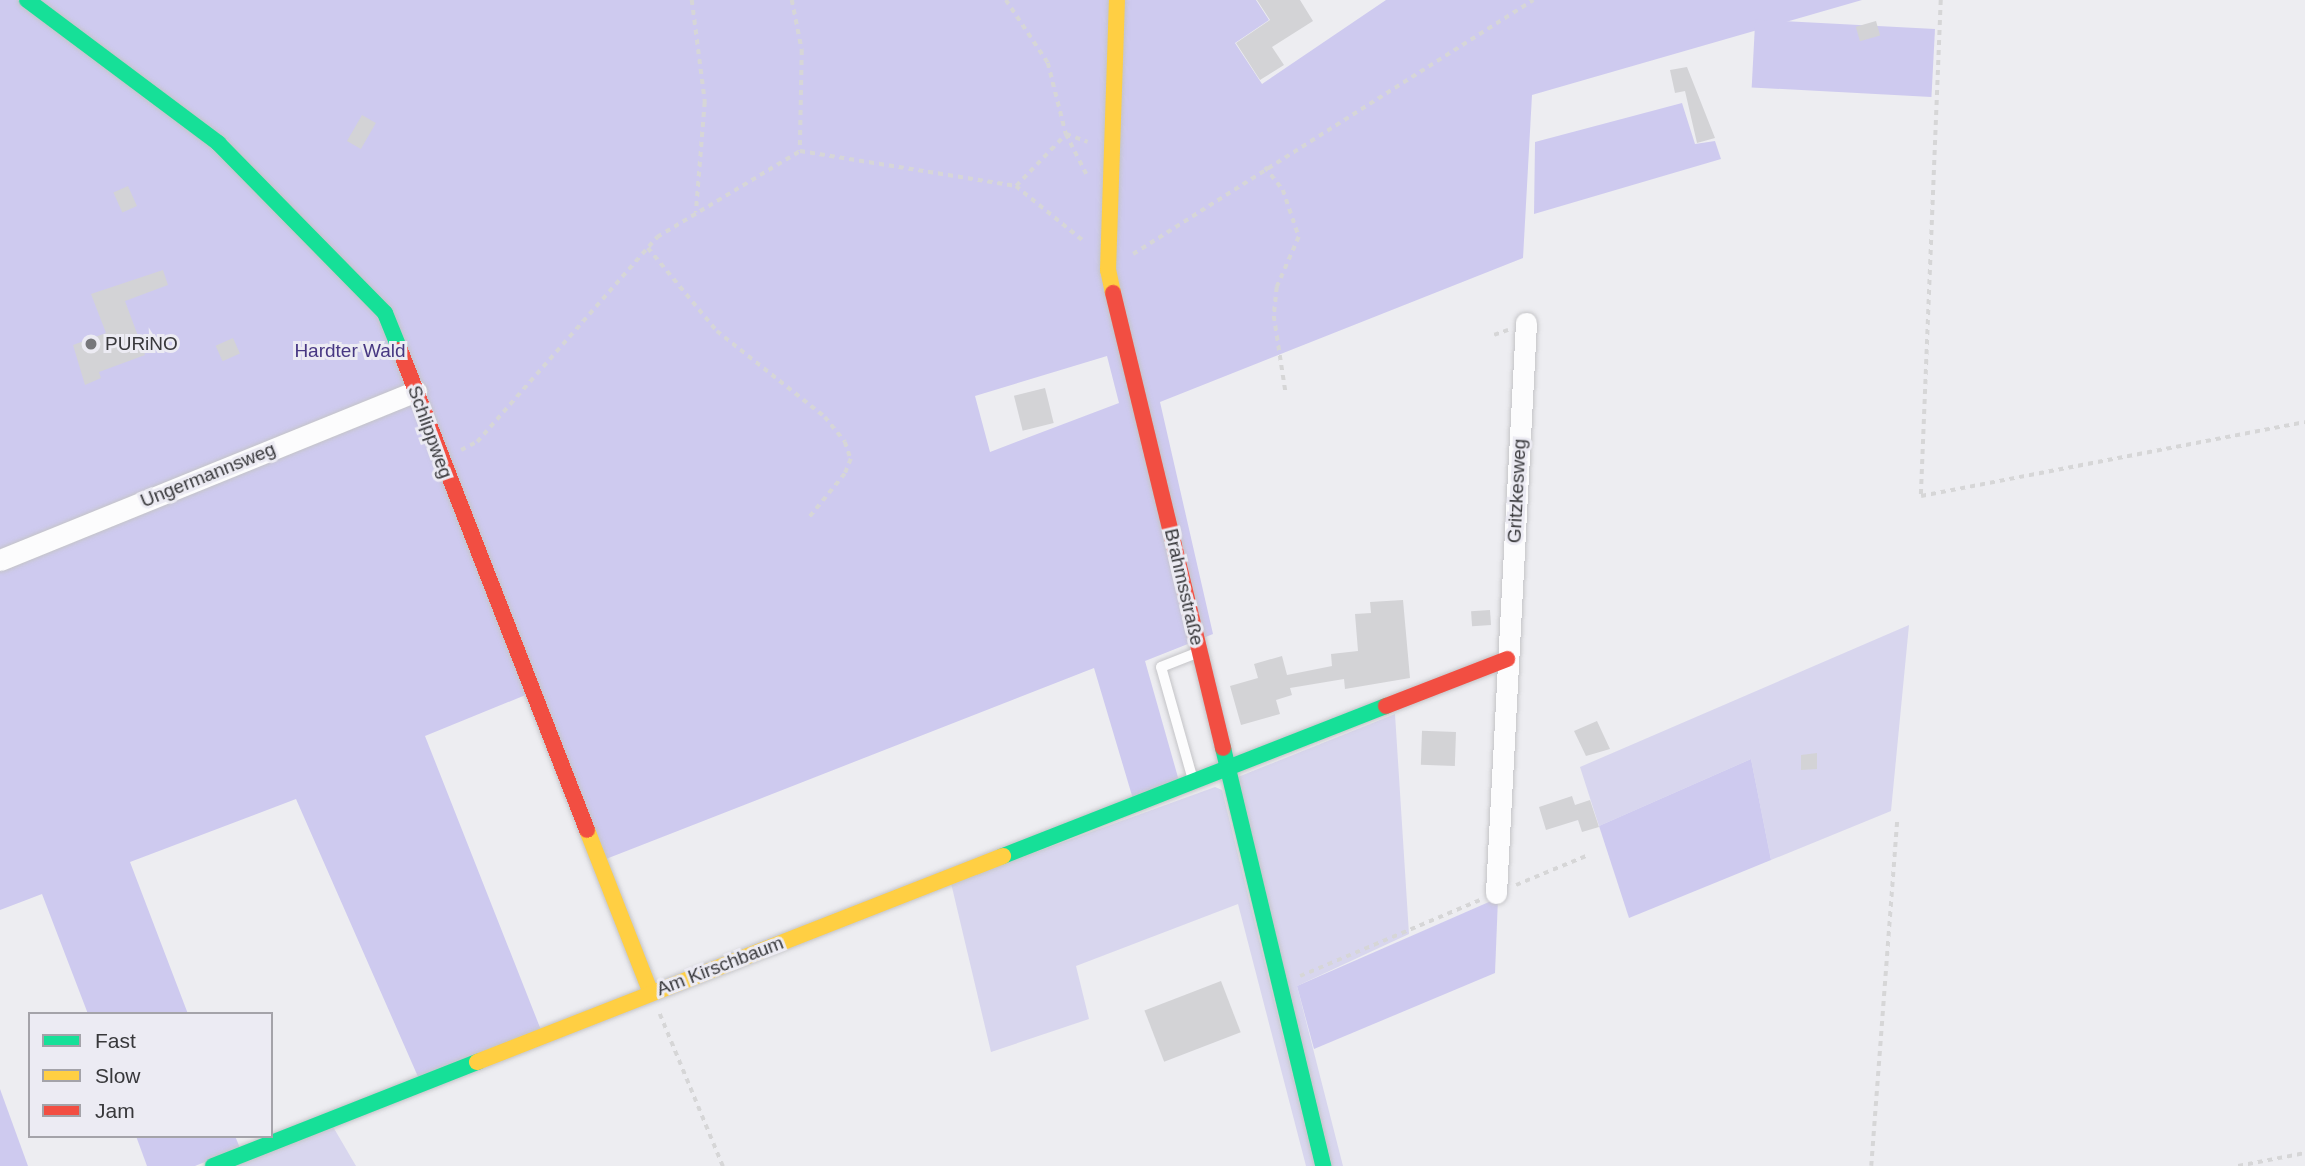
<!DOCTYPE html>
<html>
<head>
<meta charset="utf-8">
<style>
  body { margin:0 }
  #map { position:relative; width:2305px; height:1166px; overflow:hidden; background:#ededf1; font-family:Arial,sans-serif }
  div>[style] { position:absolute }
  [style*='--x'] { left:calc(var(--x)*1px); top:calc(var(--y)*1px); width:calc(var(--w)*1px); rotate:calc(var(--a)*1deg) }
  .green>* { inset:0; background:#d8d6ee }
  .forest>* { inset:0; background:#cecaef; transform-origin:0 0 }
  .building>* { inset:0; background:#d3d3d6; transform-origin:0 0 }
  .path>* { height:3.5px; margin-top:-1.75px; transform-origin:0; background:repeating-linear-gradient(90deg,#d6d6d7 0 5px,transparent 0 10px) }
  .roads { filter:drop-shadow(0 0 2px #c4c4c7) drop-shadow(0 0 2px #c4c4c7) }
  .lane>* { height:10px; margin:-5px; padding:0 5px; transform-origin:5px; border-radius:5px; background:#fcfcfd }
  .street>* { height:21px; margin:-10.5px; padding:0 10.5px; transform-origin:10.5px; border-radius:10.5px; background:#fcfcfd }
  .fast>* { height:16px; margin:-8px; padding:0 8px; transform-origin:8px; border-radius:8px; background:#16e098 }
  .slow>* { height:16px; margin:-8px; padding:0 8px; transform-origin:8px; border-radius:8px; background:#ffcf43 }
  .jam>* { height:16px; margin:-8px; padding:0 8px; transform-origin:8px; border-radius:8px; background:#f24e42 }
  .dots>* { width:19px; height:19px; translate:-50% -50%; box-sizing:border-box; border:4px solid #ecebf3; border-radius:50% }
  span { translate:-50% -50%; white-space:nowrap; text-align:center; line-height:1.15; -webkit-text-stroke:6px #ecebf3; paint-order:stroke }
  .poi-label { font-size:19px; color:#38383b }
  .left { translate:0 -50%; text-align:left }
  .park-label { font-size:19px; color:#473782 }
  .street-label { font-size:19px; color:#38383b }
  .legend { position:absolute; left:28px; top:1012px; width:245px; height:126px; box-sizing:border-box; background:#ecebf3; border:2px solid #a4a3a9; margin:0; padding:9px 12px; list-style:none; font-size:21px; color:#38383b }
  .legend li { display:flex; align-items:center; gap:14px; height:35px }
  .legend b { width:35px; border:2px solid #a4a3a9 }
</style>
</head>
<body>
<div id="map">
  <div class="green">
    <i style="clip-path:polygon(1909px 625px,1891px 811px,1771px 860px,1751px 759px,1599px 826px,1580px 767px)"></i>
    <i style="clip-path:polygon(1395px 714px,1409px 934px,1297px 986px,1343px 1166px,1332px 1166px,1238px 777px)"></i>
    <i style="clip-path:polygon(1215px 787px,1222px 790px,1315px 1166px,1306px 1166px,1238px 904px,1076px 966px,1089px 1019px,991px 1052px,951px 883px)"></i>
    <i style="clip-path:polygon(332px 1125px,356px 1166px,228px 1166px)"></i>
  </div>
  <div class="forest">
    <i style="clip-path:polygon(evenodd,0 0,1256px 0,1269px 20px,1235px 43px,1262px 84px,1386px 0,1862px 0,1532px 95px,1523px 258px,1160px 402px,1213px 634px,1145px 661px,1179px 781px,1133px 799px,1094px 668px,606px 859px,528px 694px,425px 736px,541px 1030px,419px 1079px,296px 799px,130px 862px,188px 1014px,88px 1014px,42px 894px,0 910px,0 0,1107px 356px,1119px 403px,990px 452px,975px 396px,1107px 356px)"></i>
    <i style="left:1935px;top:29px;width:68px;height:180px;rotate:93deg"></i>
    <i style="clip-path:polygon(1682px 103px,1695px 144px,1715px 141px,1721px 159px,1534px 214px,1535px 142px)"></i>
    <i style="clip-path:polygon(1751px 759px,1771px 860px,1629px 918px,1599px 826px)"></i>
    <i style="clip-path:polygon(1498px 898px,1495px 973px,1314px 1049px,1297px 986px)"></i>
    <i style="clip-path:polygon(0 1089px,28px 1166px,0 1166px)"></i>
    <i style="clip-path:polygon(136px 1136px,235px 1136px,240px 1148px,195px 1166px,147px 1166px)"></i>
  </div>
  <div class="building">
    <i style="clip-path:polygon(1257px 0,1300px 0,1313px 21px,1272px 47px,1284px 65px,1260px 80px,1236px 43px,1270px 20px)"></i>
    <i style="left:1876px;top:21px;width:15px;height:21px;rotate:74deg"></i>
    <i style="clip-path:polygon(1687px 67px,1715px 138px,1697px 143px,1685px 91px,1675px 93px,1670px 70px)"></i>
    <i style="left:362px;top:115px;width:16px;height:30px;rotate:30deg"></i>
    <i style="left:128px;top:186px;width:22px;height:16px;rotate:66deg"></i>
    <i style="clip-path:polygon(163px 270px,168px 285px,125px 301px,145px 355px,99px 372px,101px 378px,85px 385px,73px 345px,106px 333px,91px 294px)"></i>
    <i style="left:233px;top:338px;width:17px;height:19px;rotate:66deg"></i>
    <i style="left:1045px;top:388px;width:36px;height:32px;rotate:76deg"></i>
    <i style="clip-path:polygon(1403px 600px,1410px 678px,1345px 689px,1344px 679px,1290px 688px,1292px 695px,1276px 700px,1280px 714px,1241px 725px,1230px 686px,1258px 678px,1254px 664px,1282px 656px,1287px 675px,1332px 666px,1331px 654px,1358px 651px,1355px 614px,1371px 613px,1370px 602px)"></i>
    <i style="left:1490px;top:610px;width:15px;height:19px;rotate:86deg"></i>
    <i style="clip-path:polygon(1597px 721px,1610px 749px,1586px 756px,1574px 731px)"></i>
    <i style="left:1456px;top:732px;width:34px;height:34px;rotate:92deg"></i>
    <i style="clip-path:polygon(1817px 753px,1817px 769px,1801px 770px,1801px 755px)"></i>
    <i style="clip-path:polygon(1572px 796px,1575px 805px,1590px 800px,1599px 827px,1582px 832px,1578px 820px,1546px 830px,1539px 807px)"></i>
    <i style="left:1221px;top:981px;width:55px;height:82px;rotate:69deg"></i>
  </div>
  <div class="path">
    <i style="--x:692;--y:0;--w:103;--a:82.7"></i>
    <i style="--x:705;--y:102;--w:111;--a:94.6"></i>
    <i style="--x:792;--y:0;--w:51;--a:78.7"></i>
    <i style="--x:802;--y:50;--w:101;--a:91.1"></i>
    <i style="--x:1006;--y:0;--w:76;--a:56.3"></i>
    <i style="--x:1048;--y:63;--w:73;--a:75.8"></i>
    <i style="--x:1066;--y:134;--w:23;--a:20"></i>
    <i style="--x:1941;--y:0;--w:496;--a:92.3"></i>
    <i style="--x:1921;--y:496;--w:391;--a:-10.9"></i>
    <i style="--x:1265;--y:167;--w:29;--a:52"></i>
    <i style="--x:1283;--y:190;--w:50;--a:71.2"></i>
    <i style="--x:1299;--y:237;--w:55;--a:113.7"></i>
    <i style="--x:1277;--y:287;--w:29;--a:96"></i>
    <i style="--x:1274;--y:316;--w:79;--a:81.3"></i>
    <i style="--x:1016;--y:186;--w:89;--a:39.1"></i>
    <i style="--x:648;--y:248;--w:108;--a:50.3"></i>
    <i style="--x:717;--y:331;--w:138;--a:38.5"></i>
    <i style="--x:825;--y:417;--w:32;--a:51"></i>
    <i style="--x:845;--y:442;--w:18;--a:71"></i>
    <i style="--x:851;--y:459;--w:16;--a:112"></i>
    <i style="--x:845;--y:474;--w:57;--a:129.3"></i>
    <i style="--x:1133;--y:254;--w:474;--a:-32.4"></i>
    <i style="--x:1494;--y:335;--w:15;--a:-20"></i>
    <i style="--x:461;--y:450;--w:18;--a:-27"></i>
    <i style="--x:477;--y:442;--w:273;--a:-48.7"></i>
    <i style="--x:657;--y:237;--w:167;--a:-31"></i>
    <i style="--x:800;--y:151;--w:219;--a:9.2"></i>
    <i style="--x:1016;--y:186;--w:72;--a:-46.1"></i>
    <i style="--x:1066;--y:134;--w:46;--a:62.9"></i>
    <i style="--x:1516;--y:885;--w:76;--a:-22.5"></i>
    <i style="--x:1300;--y:976;--w:195;--a:-22.9"></i>
    <i style="--x:660;--y:1014;--w:165;--a:67.5"></i>
    <i style="--x:1871;--y:1166;--w:347;--a:-85.7"></i>
    <i style="--x:2238;--y:1166;--w:68;--a:-11"></i>
  </div>
  <div class="roads">
    <div class="lane">
      <i style="--x:1193;--y:780;--w:117;--a:-105.8"></i>
      <i style="--x:1161;--y:667;--w:41;--a:-21.5"></i>
    </div>
    <div class="street">
      <i style="--x:0;--y:560;--w:449;--a:-22.1"></i>
      <i style="--x:1496;--y:893;--w:571;--a:-86.99"></i>
    </div>
    <div class="fast">
      <i style="--x:27;--y:0;--w:239;--a:36.8"></i>
      <i style="--x:218;--y:143;--w:238;--a:45.5"></i>
      <i style="--x:385;--y:313;--w:40;--a:68"></i>
      <i style="--x:1223;--y:748;--w:430;--a:76.5"></i>
      <i style="--x:1003;--y:856;--w:411;--a:-21.4"></i>
      <i style="--x:213;--y:1166;--w:284;--a:-21.5"></i>
    </div>
    <div class="slow">
      <i style="--x:1113;--y:293;--w:24;--a:-102"></i>
      <i style="--x:1108;--y:270;--w:270;--a:-88.1"></i>
      <i style="--x:587;--y:830;--w:175;--a:68.6"></i>
      <i style="--x:477;--y:1062;--w:565;--a:-21.39"></i>
    </div>
    <div class="jam">
      <i style="--x:1113;--y:293;--w:468;--a:76.4"></i>
      <i style="--x:400;--y:350;--w:515;--a:68.71"></i>
      <i style="--x:1386;--y:706;--w:130;--a:-21.2"></i>
    </div>
  </div>
  <div class="dots">
    <i style="left:91px;top:344px;background:#77777b"></i>
  </div>
  <div class="poi-label">
    <span class="left" style="left:105px;top:344px">PURiNO</span>
  </div>
  <div class="park-label">
    <span style="left:350px;top:351px">Hardter Wald</span>
  </div>
  <div class="street-label">
    <span style="left:430px;top:432px;rotate:70deg">Schlippweg</span>
    <span style="left:208px;top:475px;rotate:-22deg">Ungermannsweg</span>
    <span style="left:1517px;top:491px;rotate:-87deg">Gritzkesweg</span>
    <span style="left:1184px;top:587px;rotate:77deg">Brahmsstraße</span>
    <span style="left:720px;top:966px;rotate:-21deg">Am Kirschbaum</span>
  </div>
  <ul class="legend">
  <li><b style="height:9px;background:#16e098"></b>Fast</li>
  <li><b style="height:9px;background:#ffcf43"></b>Slow</li>
  <li><b style="height:9px;background:#f24e42"></b>Jam</li>
  </ul>
</div>
</body>
</html>
